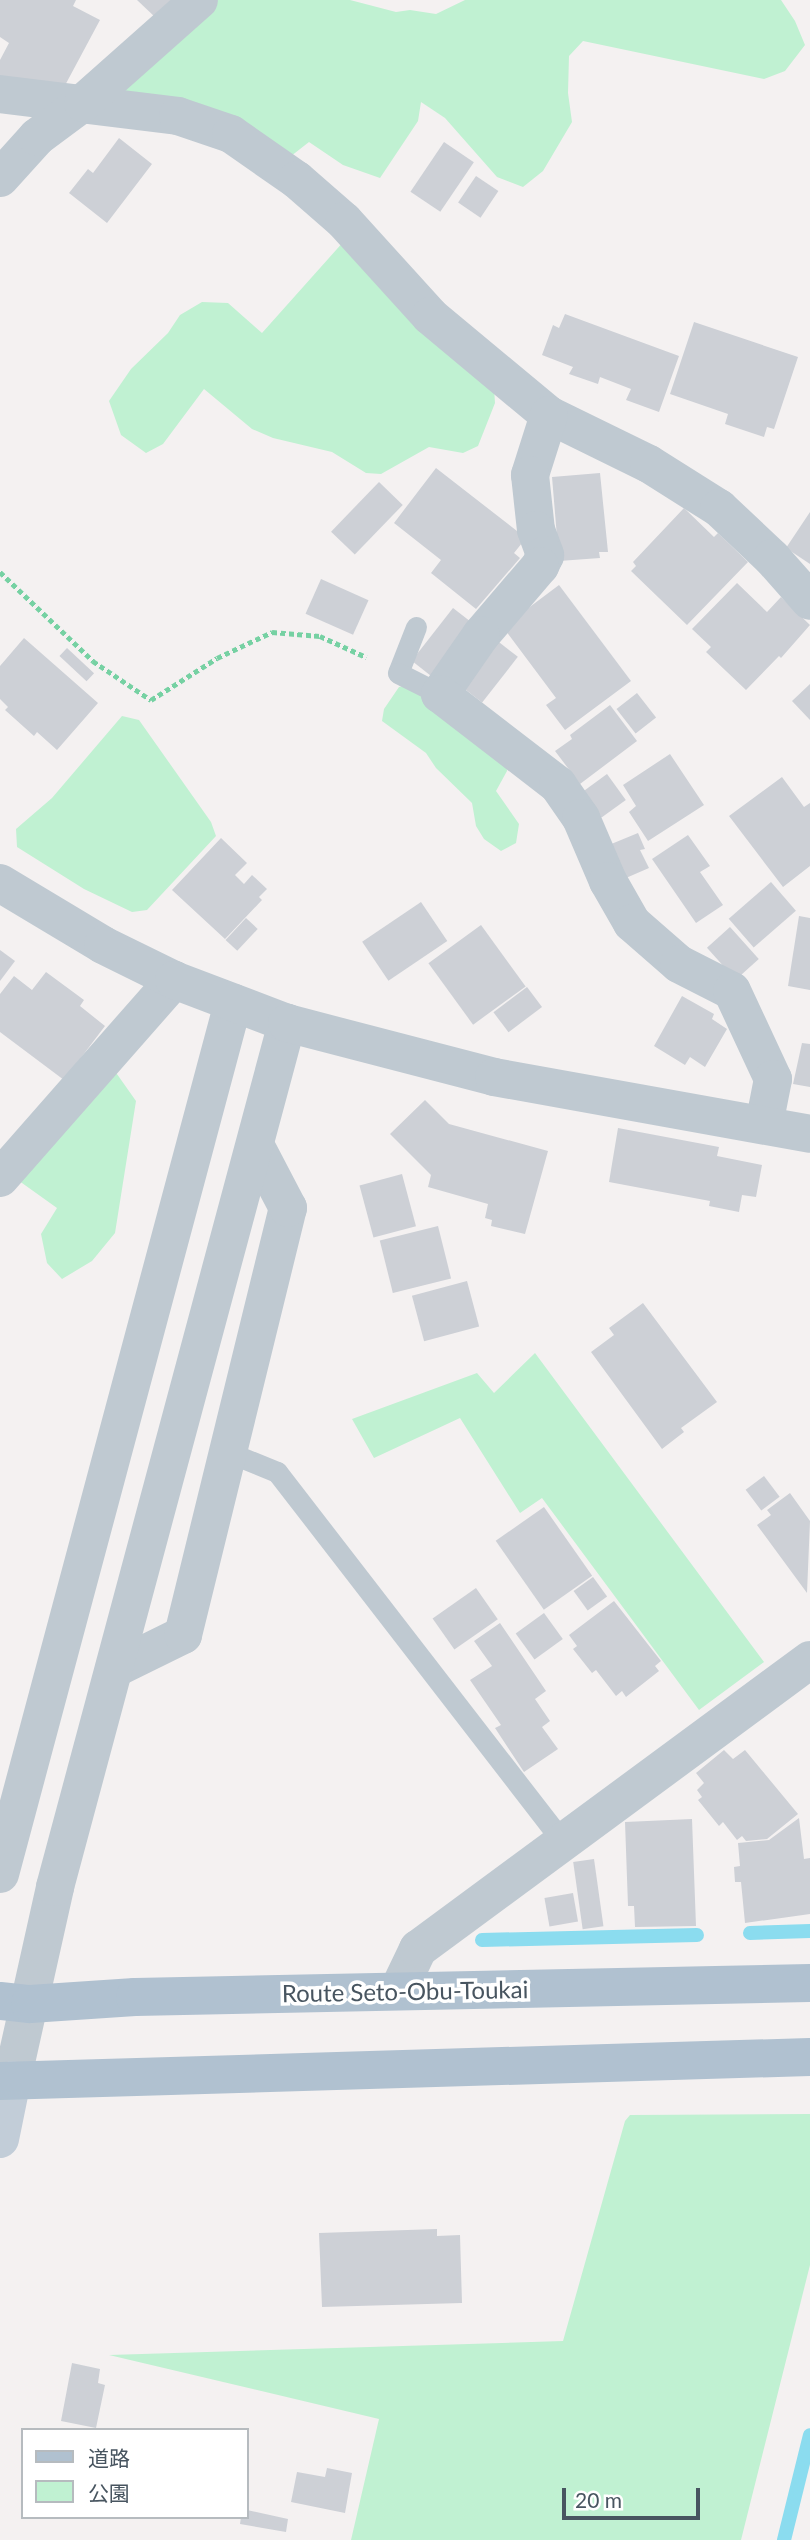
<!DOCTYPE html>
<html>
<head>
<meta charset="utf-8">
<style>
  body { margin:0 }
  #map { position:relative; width:810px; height:2540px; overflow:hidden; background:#f4f1f1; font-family:Lato,"Noto Sans JP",sans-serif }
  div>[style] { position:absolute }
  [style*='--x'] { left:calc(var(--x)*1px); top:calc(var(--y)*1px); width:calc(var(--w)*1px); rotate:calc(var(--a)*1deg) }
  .green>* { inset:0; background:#c0f1d2 }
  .stream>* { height:14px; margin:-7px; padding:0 7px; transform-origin:7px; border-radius:7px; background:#8bdcef }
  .building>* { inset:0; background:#cdd0d6; transform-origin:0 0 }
  .path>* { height:4.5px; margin-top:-2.25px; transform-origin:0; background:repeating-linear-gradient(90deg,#76d1a3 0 5px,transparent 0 8.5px) }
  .service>* { height:21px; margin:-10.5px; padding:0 10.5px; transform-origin:10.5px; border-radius:10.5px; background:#bfc9d1 }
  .minor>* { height:38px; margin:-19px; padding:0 19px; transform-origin:19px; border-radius:19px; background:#bfc9d1 }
  .tertiary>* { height:38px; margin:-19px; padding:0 19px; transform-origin:19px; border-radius:19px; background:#bfc9d1 }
  .secondary>* { height:38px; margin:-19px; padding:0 19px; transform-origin:19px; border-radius:19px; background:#c2cdd8 }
  .primary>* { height:38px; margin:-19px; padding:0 19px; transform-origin:19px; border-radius:19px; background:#b0c1d0 }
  span { translate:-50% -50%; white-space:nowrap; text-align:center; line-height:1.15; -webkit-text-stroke:7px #fff; paint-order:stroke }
  .street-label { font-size:24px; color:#485560 }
  .legend { position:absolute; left:21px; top:2428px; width:228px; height:91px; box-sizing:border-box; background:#fff; border:2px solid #b6bbbf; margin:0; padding:9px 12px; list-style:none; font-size:21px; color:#485560 }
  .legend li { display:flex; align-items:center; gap:14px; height:35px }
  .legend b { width:35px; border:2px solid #b6bbbf }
  .scale { position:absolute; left:562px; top:2488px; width:138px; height:32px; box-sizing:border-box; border:4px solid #485560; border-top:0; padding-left:9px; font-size:21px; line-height:24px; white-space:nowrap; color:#485560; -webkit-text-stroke:5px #fff; paint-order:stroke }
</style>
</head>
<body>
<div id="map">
  <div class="green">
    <i style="clip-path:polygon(218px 0,350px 0,396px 12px,410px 10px,436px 14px,465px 0,781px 0,795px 21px,805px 45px,785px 71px,764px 79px,583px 41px,569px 56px,568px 93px,572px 122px,543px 171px,523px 187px,497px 177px,445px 118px,421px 102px,418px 121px,380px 178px,343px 165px,309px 142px,286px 160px,122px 94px,124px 82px)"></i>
    <i style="clip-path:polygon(345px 240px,494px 388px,495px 403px,478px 446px,463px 453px,429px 447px,381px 474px,366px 473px,332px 452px,273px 438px,252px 429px,204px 389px,163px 444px,146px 453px,121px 435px,109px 401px,131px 369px,168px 333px,180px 315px,202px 302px,228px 303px,262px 333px)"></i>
    <i style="clip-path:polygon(408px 685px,506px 757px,507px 771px,496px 791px,519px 824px,516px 843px,501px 851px,484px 839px,476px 826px,472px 803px,436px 768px,426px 753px,382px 721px,384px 709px,399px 687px)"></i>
    <i style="clip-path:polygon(122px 716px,139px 720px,211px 822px,216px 836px,147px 910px,132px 912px,84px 889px,17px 847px,16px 829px,52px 798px)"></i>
    <i style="clip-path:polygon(112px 1067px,136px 1101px,115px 1233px,92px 1261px,62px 1279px,47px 1263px,41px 1234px,57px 1208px,15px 1178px)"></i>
    <i style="clip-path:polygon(535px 1353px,764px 1662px,699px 1710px,542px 1498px,520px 1513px,460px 1418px,374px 1458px,352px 1419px,477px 1373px,494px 1393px)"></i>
    <i style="clip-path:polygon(810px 2114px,810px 2265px,741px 2540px,351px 2540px,379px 2419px,109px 2355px,563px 2341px,625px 2121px,630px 2115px)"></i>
  </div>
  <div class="stream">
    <i style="--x:750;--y:1933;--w:60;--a:-1.9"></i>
    <i style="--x:482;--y:1940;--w:215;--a:-1.3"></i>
    <i style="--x:784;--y:2540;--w:108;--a:-76.1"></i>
  </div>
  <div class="building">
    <i style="clip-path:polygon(0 0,76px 0,73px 6px,100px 20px,62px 91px,0 77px,0 60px,9px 43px,0 37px)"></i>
    <i style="clip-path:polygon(137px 0,174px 0,156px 18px)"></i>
    <i style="clip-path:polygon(119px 138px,152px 164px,107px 223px,69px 193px,88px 169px,93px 173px)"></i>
    <i style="left:444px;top:142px;width:36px;height:60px;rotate:34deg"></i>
    <i style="left:476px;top:176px;width:27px;height:32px;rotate:34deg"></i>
    <i style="clip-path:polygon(565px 314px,679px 356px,659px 412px,626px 400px,631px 389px,600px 377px,598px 384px,569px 374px,573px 367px,542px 355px,553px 325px,559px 328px)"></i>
    <i style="clip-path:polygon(694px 322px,798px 357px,774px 429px,767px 427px,764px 437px,725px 424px,728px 414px,670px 394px)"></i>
    <i style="clip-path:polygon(436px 468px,526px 538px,514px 553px,520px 558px,476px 609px,431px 573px,441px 560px,394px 523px)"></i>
    <i style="clip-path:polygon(600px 473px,608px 552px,599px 552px,600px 558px,559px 561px,552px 477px)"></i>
    <i style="left:379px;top:482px;width:33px;height:69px;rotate:44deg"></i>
    <i style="clip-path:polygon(684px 508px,714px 537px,718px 533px,748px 562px,687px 625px,631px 571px,636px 566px,633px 562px)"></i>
    <i style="clip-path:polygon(810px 512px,810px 564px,786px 548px)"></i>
    <i style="left:321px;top:579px;width:52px;height:38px;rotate:24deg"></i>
    <i style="clip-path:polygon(737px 583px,767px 612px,781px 597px,810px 625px,781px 658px,779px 656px,746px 690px,706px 652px,711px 647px,692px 629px)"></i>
    <i style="clip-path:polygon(559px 585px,631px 681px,565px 730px,546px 705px,556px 698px,503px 627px)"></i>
    <i style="left:453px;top:608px;width:29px;height:67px;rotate:38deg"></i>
    <i style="clip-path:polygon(24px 638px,98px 703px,57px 750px,37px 732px,34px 736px,5px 710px,8px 707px,0 699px,0 666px)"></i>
    <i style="left:495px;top:639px;width:29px;height:58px;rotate:38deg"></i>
    <i style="left:67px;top:648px;width:37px;height:11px;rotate:43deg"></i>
    <i style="clip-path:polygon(810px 684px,810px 720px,792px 701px)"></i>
    <i style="left:637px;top:693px;width:31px;height:26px;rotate:52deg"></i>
    <i style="clip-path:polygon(610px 705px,637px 741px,580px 784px,555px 751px,572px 739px,570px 735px)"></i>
    <i style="clip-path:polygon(670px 754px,704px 805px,648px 841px,629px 812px,636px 806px,623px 785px)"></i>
    <i style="left:607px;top:774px;width:32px;height:30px;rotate:54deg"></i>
    <i style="clip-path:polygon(782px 777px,804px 807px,810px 803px,810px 866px,783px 887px,729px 816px)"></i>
    <i style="clip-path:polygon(638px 833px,645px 849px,640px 850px,649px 868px,619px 881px,604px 847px)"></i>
    <i style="clip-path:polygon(688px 835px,710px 866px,700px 872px,723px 905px,696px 923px,652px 859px)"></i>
    <i style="clip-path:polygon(221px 838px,247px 863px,235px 875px,244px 884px,252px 875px,267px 889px,259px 897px,262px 900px,225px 939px,172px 890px)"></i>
    <i style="left:771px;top:882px;width:38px;height:56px;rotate:49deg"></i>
    <i style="left:421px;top:902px;width:47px;height:71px;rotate:56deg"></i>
    <i style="clip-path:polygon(799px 916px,810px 918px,810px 990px,788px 986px)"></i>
    <i style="left:246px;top:918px;width:16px;height:30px;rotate:43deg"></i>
    <i style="left:481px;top:925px;width:76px;height:65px;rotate:54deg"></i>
    <i style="left:730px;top:927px;width:43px;height:31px;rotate:48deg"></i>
    <i style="clip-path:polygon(0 950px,15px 961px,0 981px)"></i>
    <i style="clip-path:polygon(46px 972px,84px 1000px,80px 1006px,105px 1026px,64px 1080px,0 1032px,0 994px,14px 976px,32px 990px)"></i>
    <i style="left:527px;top:987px;width:25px;height:42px;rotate:53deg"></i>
    <i style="clip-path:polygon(682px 996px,714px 1014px,712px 1019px,727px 1029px,705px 1067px,690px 1057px,685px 1065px,654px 1046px)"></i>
    <i style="clip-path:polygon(802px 1043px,810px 1044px,810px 1087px,793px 1084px)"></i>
    <i style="clip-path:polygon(425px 1100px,449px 1124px,548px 1151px,525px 1234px,491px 1226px,492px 1220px,485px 1218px,488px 1204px,428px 1187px,431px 1175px,390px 1134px)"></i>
    <i style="clip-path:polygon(618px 1128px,719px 1147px,717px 1156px,762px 1165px,756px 1197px,742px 1195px,739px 1212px,709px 1206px,710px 1201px,609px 1182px)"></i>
    <i style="left:402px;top:1174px;width:54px;height:44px;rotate:75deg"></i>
    <i style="left:438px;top:1226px;width:54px;height:60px;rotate:76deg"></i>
    <i style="left:467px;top:1281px;width:47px;height:57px;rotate:75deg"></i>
    <i style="clip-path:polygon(643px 1303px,717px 1402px,681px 1428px,684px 1432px,662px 1449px,591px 1352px,614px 1335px,609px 1328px)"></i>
    <i style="left:764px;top:1476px;width:26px;height:23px;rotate:53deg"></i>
    <i style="clip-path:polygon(790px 1493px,810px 1521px,807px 1593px,757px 1525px,771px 1515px,767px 1510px)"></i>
    <i style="left:544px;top:1507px;width:84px;height:59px;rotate:55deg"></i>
    <i style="left:593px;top:1577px;width:24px;height:24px;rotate:54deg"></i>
    <i style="left:476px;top:1588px;width:38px;height:53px;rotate:55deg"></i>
    <i style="clip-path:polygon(614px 1601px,661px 1661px,655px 1666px,659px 1671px,626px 1697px,622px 1691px,616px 1696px,596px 1670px,592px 1673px,573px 1649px,577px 1646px,569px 1635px)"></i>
    <i style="left:544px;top:1613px;width:32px;height:35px;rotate:54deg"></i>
    <i style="clip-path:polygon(500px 1623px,546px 1691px,535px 1699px,550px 1721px,542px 1727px,558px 1749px,524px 1772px,495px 1728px,501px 1725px,470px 1680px,492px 1666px,474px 1641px)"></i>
    <i style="clip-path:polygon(724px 1750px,733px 1759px,745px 1750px,798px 1814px,767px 1839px,746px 1841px,742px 1836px,737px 1840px,723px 1822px,719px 1826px,698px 1800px,702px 1797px,697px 1790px,704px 1783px,696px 1773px)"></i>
    <i style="clip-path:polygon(799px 1818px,804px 1859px,810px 1858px,810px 1914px,745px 1923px,741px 1882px,735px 1882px,734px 1867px,740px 1866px,738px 1843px,769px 1840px)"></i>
    <i style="clip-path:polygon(692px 1819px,696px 1926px,635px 1927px,634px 1906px,628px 1906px,625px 1822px)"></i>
    <i style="left:594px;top:1859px;width:68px;height:21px;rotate:82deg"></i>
    <i style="left:573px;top:1893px;width:29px;height:29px;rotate:80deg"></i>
    <i style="clip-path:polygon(437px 2229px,437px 2236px,460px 2235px,462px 2303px,322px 2307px,319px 2233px)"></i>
    <i style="clip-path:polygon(72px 2363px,100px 2369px,98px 2383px,105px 2385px,96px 2428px,61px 2421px)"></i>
    <i style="clip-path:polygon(327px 2468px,352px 2473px,345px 2513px,291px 2502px,297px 2472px,325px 2477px)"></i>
    <i style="clip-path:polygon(247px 2510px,288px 2519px,286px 2532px,240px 2524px,241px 2517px,247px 2517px)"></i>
  </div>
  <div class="path">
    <i style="--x:0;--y:572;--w:129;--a:43.7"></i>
    <i style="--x:93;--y:661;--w:70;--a:33.9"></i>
    <i style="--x:151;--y:700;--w:78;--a:-32.5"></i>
    <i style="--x:217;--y:658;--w:61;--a:-25.3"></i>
    <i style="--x:272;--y:632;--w:48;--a:4.8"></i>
    <i style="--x:320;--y:636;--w:51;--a:24.5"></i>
  </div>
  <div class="service">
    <i style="--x:416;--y:627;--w:49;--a:111.4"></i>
    <i style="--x:398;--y:673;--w:47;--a:26.6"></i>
    <i style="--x:228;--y:1452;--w:53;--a:22.2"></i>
    <i style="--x:277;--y:1472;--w:468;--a:52.3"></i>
  </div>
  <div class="minor">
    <i style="--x:0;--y:94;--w:179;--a:7"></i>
    <i style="--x:178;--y:116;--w:56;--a:18.8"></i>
    <i style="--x:231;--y:134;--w:80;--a:34.9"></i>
    <i style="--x:297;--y:180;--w:62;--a:41.1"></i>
    <i style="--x:344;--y:221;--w:128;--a:47.8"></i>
    <i style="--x:430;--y:316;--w:155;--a:39.8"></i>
    <i style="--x:549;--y:415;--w:111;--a:26.1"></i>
    <i style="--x:649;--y:464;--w:83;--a:32.2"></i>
    <i style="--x:719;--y:508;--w:73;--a:43.3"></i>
    <i style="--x:772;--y:558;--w:57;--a:48.5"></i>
    <i style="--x:0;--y:178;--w:55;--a:-47.9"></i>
    <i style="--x:37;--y:137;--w:57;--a:-36.5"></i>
    <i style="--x:83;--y:103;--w:155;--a:-41.6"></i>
    <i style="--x:549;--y:415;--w:63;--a:107.6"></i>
    <i style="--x:530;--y:475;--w:55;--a:83.8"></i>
    <i style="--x:536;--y:530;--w:27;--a:70"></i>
    <i style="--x:545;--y:555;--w:12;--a:114"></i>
    <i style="--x:540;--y:566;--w:91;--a:130.5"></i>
    <i style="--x:481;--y:635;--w:72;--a:124.8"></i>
    <i style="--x:440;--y:694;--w:149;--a:37.6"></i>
    <i style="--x:558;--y:785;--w:40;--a:55.1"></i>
    <i style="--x:581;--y:818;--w:69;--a:66.8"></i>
    <i style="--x:608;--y:881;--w:48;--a:60.3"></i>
    <i style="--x:632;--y:923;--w:62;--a:41.1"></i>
    <i style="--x:679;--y:964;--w:59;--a:27"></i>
    <i style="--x:732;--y:991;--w:97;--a:65"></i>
    <i style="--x:773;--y:1079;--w:47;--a:101.1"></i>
    <i style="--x:0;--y:1178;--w:264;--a:-48.7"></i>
    <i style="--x:114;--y:1669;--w:77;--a:-26.2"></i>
    <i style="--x:183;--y:1635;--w:440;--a:-76.2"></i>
    <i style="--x:288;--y:1208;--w:71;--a:-117.6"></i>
    <i style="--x:0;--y:1874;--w:902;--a:-75.02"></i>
    <i style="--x:398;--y:1991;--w:47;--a:-64.5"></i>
    <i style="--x:418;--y:1949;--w:487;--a:-36.4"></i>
    <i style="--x:12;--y:2080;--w:198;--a:-77.4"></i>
    <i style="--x:55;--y:1887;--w:895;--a:-74.97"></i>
  </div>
  <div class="tertiary">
    <i style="--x:0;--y:883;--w:120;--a:31"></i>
    <i style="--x:103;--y:945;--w:79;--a:26.2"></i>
    <i style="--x:174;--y:980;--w:121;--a:20.8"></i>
    <i style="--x:287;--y:1023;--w:214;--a:14.6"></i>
    <i style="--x:494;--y:1077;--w:321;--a:10.2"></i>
  </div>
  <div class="secondary">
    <i style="--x:0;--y:2139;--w:60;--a:-78.5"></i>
  </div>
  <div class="primary">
    <i style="--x:0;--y:2001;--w:30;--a:6"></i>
    <i style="--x:30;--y:2004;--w:105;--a:-3.8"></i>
    <i style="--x:135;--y:1997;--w:675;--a:-1.19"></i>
    <i style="--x:0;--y:2081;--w:810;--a:-1.7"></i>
  </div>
  <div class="street-label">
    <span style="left:405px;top:1991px;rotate:-1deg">Route Seto-Obu-Toukai</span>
  </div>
  <ul class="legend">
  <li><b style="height:9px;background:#b0c1d0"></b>道路</li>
  <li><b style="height:19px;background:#c0f1d2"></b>公園</li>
  </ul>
  <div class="scale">20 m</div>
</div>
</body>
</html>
